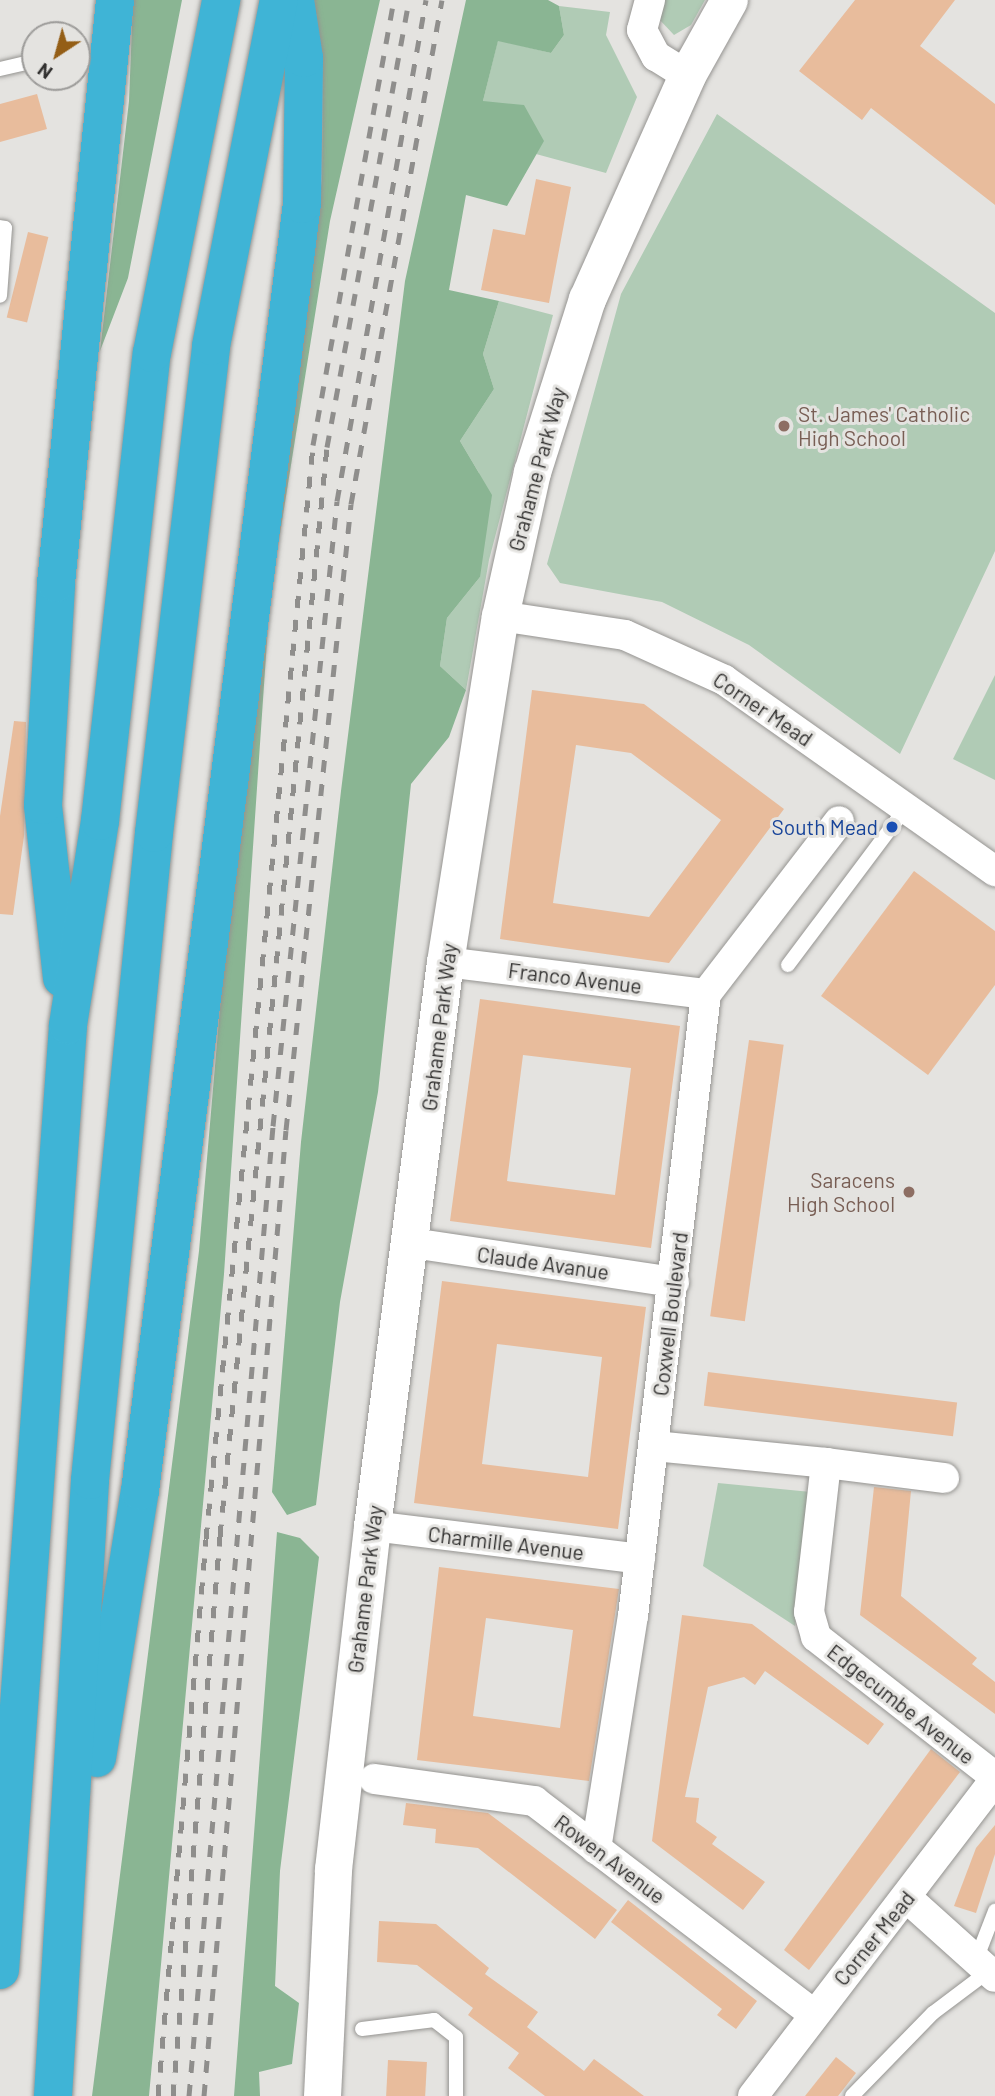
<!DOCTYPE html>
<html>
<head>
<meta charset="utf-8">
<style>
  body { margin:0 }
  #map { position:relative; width:995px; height:2096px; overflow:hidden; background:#e4e3e0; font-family:Barlow,sans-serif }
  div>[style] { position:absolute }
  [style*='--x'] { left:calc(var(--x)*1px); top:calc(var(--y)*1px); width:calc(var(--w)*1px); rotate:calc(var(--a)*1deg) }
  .green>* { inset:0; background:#b0cbb5 }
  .forest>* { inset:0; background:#8ab593 }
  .building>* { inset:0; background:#e8bc9c; transform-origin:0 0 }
  .roads { filter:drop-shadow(0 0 2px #959491) drop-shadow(0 0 2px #959491) }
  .service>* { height:14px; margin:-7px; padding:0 7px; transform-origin:7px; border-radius:7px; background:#fff }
  .minor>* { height:30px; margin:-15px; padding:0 15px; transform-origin:15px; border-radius:15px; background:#fff }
  .tertiary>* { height:37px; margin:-18.5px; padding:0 18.5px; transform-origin:18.5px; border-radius:18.5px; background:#fff }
  .motorway>* { height:38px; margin:-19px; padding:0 19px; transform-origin:19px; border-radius:19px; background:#3fb4d6 }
  .rail>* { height:5px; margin-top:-2.5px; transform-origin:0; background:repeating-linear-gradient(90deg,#8f8e8c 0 12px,transparent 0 24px) }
  .dots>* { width:19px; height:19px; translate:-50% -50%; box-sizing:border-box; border:4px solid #e4e3e0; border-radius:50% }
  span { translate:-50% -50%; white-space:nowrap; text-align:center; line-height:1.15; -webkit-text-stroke:6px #e4e3e0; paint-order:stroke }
  .education-label { font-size:21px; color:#785e54 }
  .left { translate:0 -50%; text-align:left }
  .right { translate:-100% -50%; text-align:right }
  .street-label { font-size:21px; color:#323130 }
  .transit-label { font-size:21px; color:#164399 }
  .north { position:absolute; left:21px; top:21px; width:70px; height:70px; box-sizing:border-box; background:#e4e3e0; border:2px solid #9d9c9a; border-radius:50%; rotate:216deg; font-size:19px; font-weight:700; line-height:28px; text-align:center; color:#323130 }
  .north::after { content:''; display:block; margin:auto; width:24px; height:32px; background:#945e16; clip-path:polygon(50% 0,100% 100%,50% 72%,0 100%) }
</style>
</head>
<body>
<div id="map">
  <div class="green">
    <i style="clip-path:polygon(664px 0,705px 0,691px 25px,674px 35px,658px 18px)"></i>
    <i style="clip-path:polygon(559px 6px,610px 12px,606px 35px,637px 97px,606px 173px,536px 154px,543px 141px,483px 101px,498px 40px,551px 53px,564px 35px)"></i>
    <i style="clip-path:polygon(717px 114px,995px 313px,995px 551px,900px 754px,749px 645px,662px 602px,560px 583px,547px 564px,621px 294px)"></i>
    <i style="clip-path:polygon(499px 301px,553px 315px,489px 560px,466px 690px,440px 666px,447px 618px,480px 577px,479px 473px,460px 441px,494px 389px,483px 354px)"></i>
    <i style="clip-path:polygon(995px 675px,995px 780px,953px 759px)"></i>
    <i style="clip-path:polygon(718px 1483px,811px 1492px,795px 1626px,703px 1566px)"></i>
  </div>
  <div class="forest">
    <i style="clip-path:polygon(133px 0,182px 0,128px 278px,100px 351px,129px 101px)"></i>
    <i style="clip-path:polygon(314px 0,380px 0,330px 221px,271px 590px,322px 179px,323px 59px)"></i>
    <i style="clip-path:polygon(466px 0,548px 0,559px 6px,564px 35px,551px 53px,498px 41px,483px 101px,524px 105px,544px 141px,507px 206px,466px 195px,449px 290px,499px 301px,483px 354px,494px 389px,460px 441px,492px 495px,480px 577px,447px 618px,440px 666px,466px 690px,449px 737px,411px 784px,378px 1092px,340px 1302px,316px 1505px,287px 1515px,272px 1492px,301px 1142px,341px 791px,405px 281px)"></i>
    <i style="clip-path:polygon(268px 626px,224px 1274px,149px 2096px,92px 2096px,199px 1251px,225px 950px)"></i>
    <i style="clip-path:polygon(277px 1532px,300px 1538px,319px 1557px,280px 1871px,275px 1986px,299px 2003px,292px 2064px,259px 2072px,260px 2096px,234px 2096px)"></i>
  </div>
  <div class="building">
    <i style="clip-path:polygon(855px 0,955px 0,920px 46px,995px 104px,995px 205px,871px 108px,862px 120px,799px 71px)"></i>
    <i style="clip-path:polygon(37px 94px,47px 129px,0 142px,0 104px)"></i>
    <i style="clip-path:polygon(536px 179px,571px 187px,549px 303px,481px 290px,493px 229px,525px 235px)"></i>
    <i style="left:28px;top:232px;width:21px;height:88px;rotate:14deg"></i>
    <i style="clip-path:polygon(evenodd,532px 690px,644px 704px,784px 809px,669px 963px,500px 939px,532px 690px,576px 745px,631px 753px,721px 820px,649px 917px,553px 903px,576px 745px)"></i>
    <i style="clip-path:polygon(14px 721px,26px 722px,24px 836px,13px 915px,0 914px,0 816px)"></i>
    <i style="clip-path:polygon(914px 871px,995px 931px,995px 985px,928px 1075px,821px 996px)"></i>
    <i style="clip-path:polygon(evenodd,480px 999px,680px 1026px,651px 1248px,450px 1221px,480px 999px,523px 1055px,631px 1068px,615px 1195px,507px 1181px,523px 1055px)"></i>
    <i style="left:749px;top:1040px;width:35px;height:279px;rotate:8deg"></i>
    <i style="clip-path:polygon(evenodd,442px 1281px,646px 1307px,618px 1529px,414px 1503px,442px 1281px,497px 1344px,602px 1357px,588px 1477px,482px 1464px,497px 1344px)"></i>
    <i style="left:708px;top:1372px;width:251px;height:34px;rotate:7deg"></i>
    <i style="clip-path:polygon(874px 1487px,911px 1491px,901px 1596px,977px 1658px,972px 1664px,995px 1682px,995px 1714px,860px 1615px)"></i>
    <i style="clip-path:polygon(evenodd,439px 1567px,619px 1589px,589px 1781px,417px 1760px,439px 1567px,486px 1618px,573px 1630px,560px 1728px,473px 1716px,486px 1618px)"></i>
    <i style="clip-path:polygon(682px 1615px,752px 1624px,884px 1724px,868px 1745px,765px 1671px,755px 1685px,744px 1677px,708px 1687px,685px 1797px,699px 1798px,696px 1822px,717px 1837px,712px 1844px,765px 1882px,743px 1910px,652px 1841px)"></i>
    <i style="clip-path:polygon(931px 1749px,960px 1772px,809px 1970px,784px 1950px)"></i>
    <i style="clip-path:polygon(406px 1803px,488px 1813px,617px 1910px,595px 1939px,478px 1848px,435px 1843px,436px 1829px,403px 1825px)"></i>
    <i style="clip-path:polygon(995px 1825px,995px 1854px,976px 1913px,954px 1906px,976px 1848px)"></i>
    <i style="clip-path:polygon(628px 1900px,757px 2001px,736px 2029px,717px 2015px,722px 2009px,611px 1922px)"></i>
    <i style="clip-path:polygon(379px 1921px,436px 1924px,489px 1968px,485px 1974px,538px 2012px,527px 2027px,584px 2071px,594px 2059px,644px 2096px,545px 2096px,508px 2068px,519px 2053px,468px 2015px,473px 2008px,417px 1965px,377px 1962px)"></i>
    <i style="clip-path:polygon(836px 2057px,856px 2073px,838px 2096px,805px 2096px)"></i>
    <i style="left:388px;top:2060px;width:39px;height:36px;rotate:3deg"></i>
  </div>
  <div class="roads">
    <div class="service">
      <i style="--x:0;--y:69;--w:36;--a:-13"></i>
      <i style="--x:0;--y:227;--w:5;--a:11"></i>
      <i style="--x:5;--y:228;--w:68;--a:94.2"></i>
      <i style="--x:788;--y:965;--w:196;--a:-53.1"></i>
      <i style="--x:976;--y:1960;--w:53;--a:-68.8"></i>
      <i style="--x:362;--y:2029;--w:73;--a:-7.1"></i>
      <i style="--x:434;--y:2020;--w:28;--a:38"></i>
      <i style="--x:456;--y:2037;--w:59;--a:90"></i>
      <i style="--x:852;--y:2096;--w:116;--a:-45.7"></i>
      <i style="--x:933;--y:2013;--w:70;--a:-36.9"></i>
    </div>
    <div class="minor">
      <i style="--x:650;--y:0;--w:31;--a:105"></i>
      <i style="--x:642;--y:30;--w:30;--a:62"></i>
      <i style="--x:656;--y:56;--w:36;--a:32"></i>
      <i style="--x:500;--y:616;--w:126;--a:8.6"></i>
      <i style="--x:625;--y:635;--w:109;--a:24.4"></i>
      <i style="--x:724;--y:680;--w:332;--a:35.2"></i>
      <i style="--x:445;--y:962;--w:263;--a:7"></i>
      <i style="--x:412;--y:1243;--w:265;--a:8.5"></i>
      <i style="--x:654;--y:1446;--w:173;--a:5.6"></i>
      <i style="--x:826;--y:1463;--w:150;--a:96.5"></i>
      <i style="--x:809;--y:1612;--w:26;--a:74"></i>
      <i style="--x:816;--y:1637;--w:227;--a:38"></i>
      <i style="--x:826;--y:1463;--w:119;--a:7.2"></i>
      <i style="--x:372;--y:1526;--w:270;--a:7"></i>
      <i style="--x:374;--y:1779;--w:162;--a:7.8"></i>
      <i style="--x:534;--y:1801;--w:352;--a:37.3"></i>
      <i style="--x:596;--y:1849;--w:236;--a:-81"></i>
      <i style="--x:633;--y:1616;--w:626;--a:-83.31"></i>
      <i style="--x:706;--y:994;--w:218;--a:-52.4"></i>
      <i style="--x:907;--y:1898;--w:118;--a:41.9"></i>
      <i style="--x:753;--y:2096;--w:398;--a:-52.6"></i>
    </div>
    <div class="tertiary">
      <i style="--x:322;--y:2096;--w:227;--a:-87.2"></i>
      <i style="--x:333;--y:1869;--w:345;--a:-83.5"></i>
      <i style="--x:372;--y:1526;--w:569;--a:-82.63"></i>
      <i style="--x:445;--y:962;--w:350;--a:-81"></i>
      <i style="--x:500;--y:616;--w:148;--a:-77.5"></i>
      <i style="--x:532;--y:472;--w:182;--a:-72.4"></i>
      <i style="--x:587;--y:299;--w:245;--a:-65.9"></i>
      <i style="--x:687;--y:75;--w:86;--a:-60.8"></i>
    </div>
    <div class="motorway">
      <i style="--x:62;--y:978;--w:174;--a:-96.3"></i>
      <i style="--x:43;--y:805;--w:222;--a:-86.6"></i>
      <i style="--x:56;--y:583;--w:586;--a:-84.22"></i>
      <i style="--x:97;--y:1758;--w:270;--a:-80.9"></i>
      <i style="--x:140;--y:1491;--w:1297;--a:-82.83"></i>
      <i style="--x:302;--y:204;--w:146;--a:-89.2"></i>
      <i style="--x:304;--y:58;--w:59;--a:-98.8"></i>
      <i style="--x:0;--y:1970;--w:947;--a:-85.88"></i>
      <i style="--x:68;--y:1025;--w:206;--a:-81.1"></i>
      <i style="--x:100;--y:821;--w:471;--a:-83.7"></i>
      <i style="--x:152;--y:353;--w:360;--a:-78.9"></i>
      <i style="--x:53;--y:2096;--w:617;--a:-86.56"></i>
      <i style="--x:90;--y:1480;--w:650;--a:-84.35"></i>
      <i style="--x:154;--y:833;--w:490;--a:-83.3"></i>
      <i style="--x:211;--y:346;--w:353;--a:-78.9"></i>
    </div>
  </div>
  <div class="rail">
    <i style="--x:158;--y:2096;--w:559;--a:-85.07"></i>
    <i style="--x:206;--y:1539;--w:1099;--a:-84.41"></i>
    <i style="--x:313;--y:445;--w:452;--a:-79.7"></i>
    <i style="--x:173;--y:2096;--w:562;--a:-85.2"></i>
    <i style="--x:220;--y:1536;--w:1094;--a:-84.39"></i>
    <i style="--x:327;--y:447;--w:454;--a:-79.6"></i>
    <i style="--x:189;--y:2096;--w:974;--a:-85.05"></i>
    <i style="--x:273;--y:1126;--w:628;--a:-84.15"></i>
    <i style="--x:337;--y:501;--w:509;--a:-79.93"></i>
    <i style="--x:204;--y:2096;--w:969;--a:-85.15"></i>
    <i style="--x:286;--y:1130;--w:629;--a:-84.07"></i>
    <i style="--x:351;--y:504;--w:512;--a:-79.77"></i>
  </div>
  <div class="dots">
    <i style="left:784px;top:426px;background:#8d6e63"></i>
    <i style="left:892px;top:827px;background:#1a4fb4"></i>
    <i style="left:909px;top:1192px;background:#8d6e63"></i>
  </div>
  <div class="education-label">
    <span class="left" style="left:798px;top:426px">St. James' Catholic<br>High School</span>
    <span class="right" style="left:895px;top:1192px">Saracens<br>High School</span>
  </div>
  <div class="street-label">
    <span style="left:537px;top:469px;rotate:-75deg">Grahame Park Way</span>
    <span style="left:763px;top:709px;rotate:34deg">Corner Mead</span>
    <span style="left:575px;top:978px;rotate:7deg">Franco Avenue</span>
    <span style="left:439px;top:1027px;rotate:-83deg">Grahame Park Way</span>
    <span style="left:543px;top:1263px;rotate:8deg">Claude Avanue</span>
    <span style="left:670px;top:1314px;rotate:-83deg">Coxwell Boulevard</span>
    <span style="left:506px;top:1543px;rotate:7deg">Charmille Avenue</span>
    <span style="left:365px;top:1589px;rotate:-83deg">Grahame Park Way</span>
    <span style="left:901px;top:1704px;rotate:38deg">Edgecumbe Avenue</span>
    <span style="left:610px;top:1859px;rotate:37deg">Rowen Avenue</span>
    <span style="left:874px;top:1938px;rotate:-51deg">Corner Mead</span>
  </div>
  <div class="transit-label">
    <span class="right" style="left:878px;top:827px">South Mead</span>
  </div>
  <div class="north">N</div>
</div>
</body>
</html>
